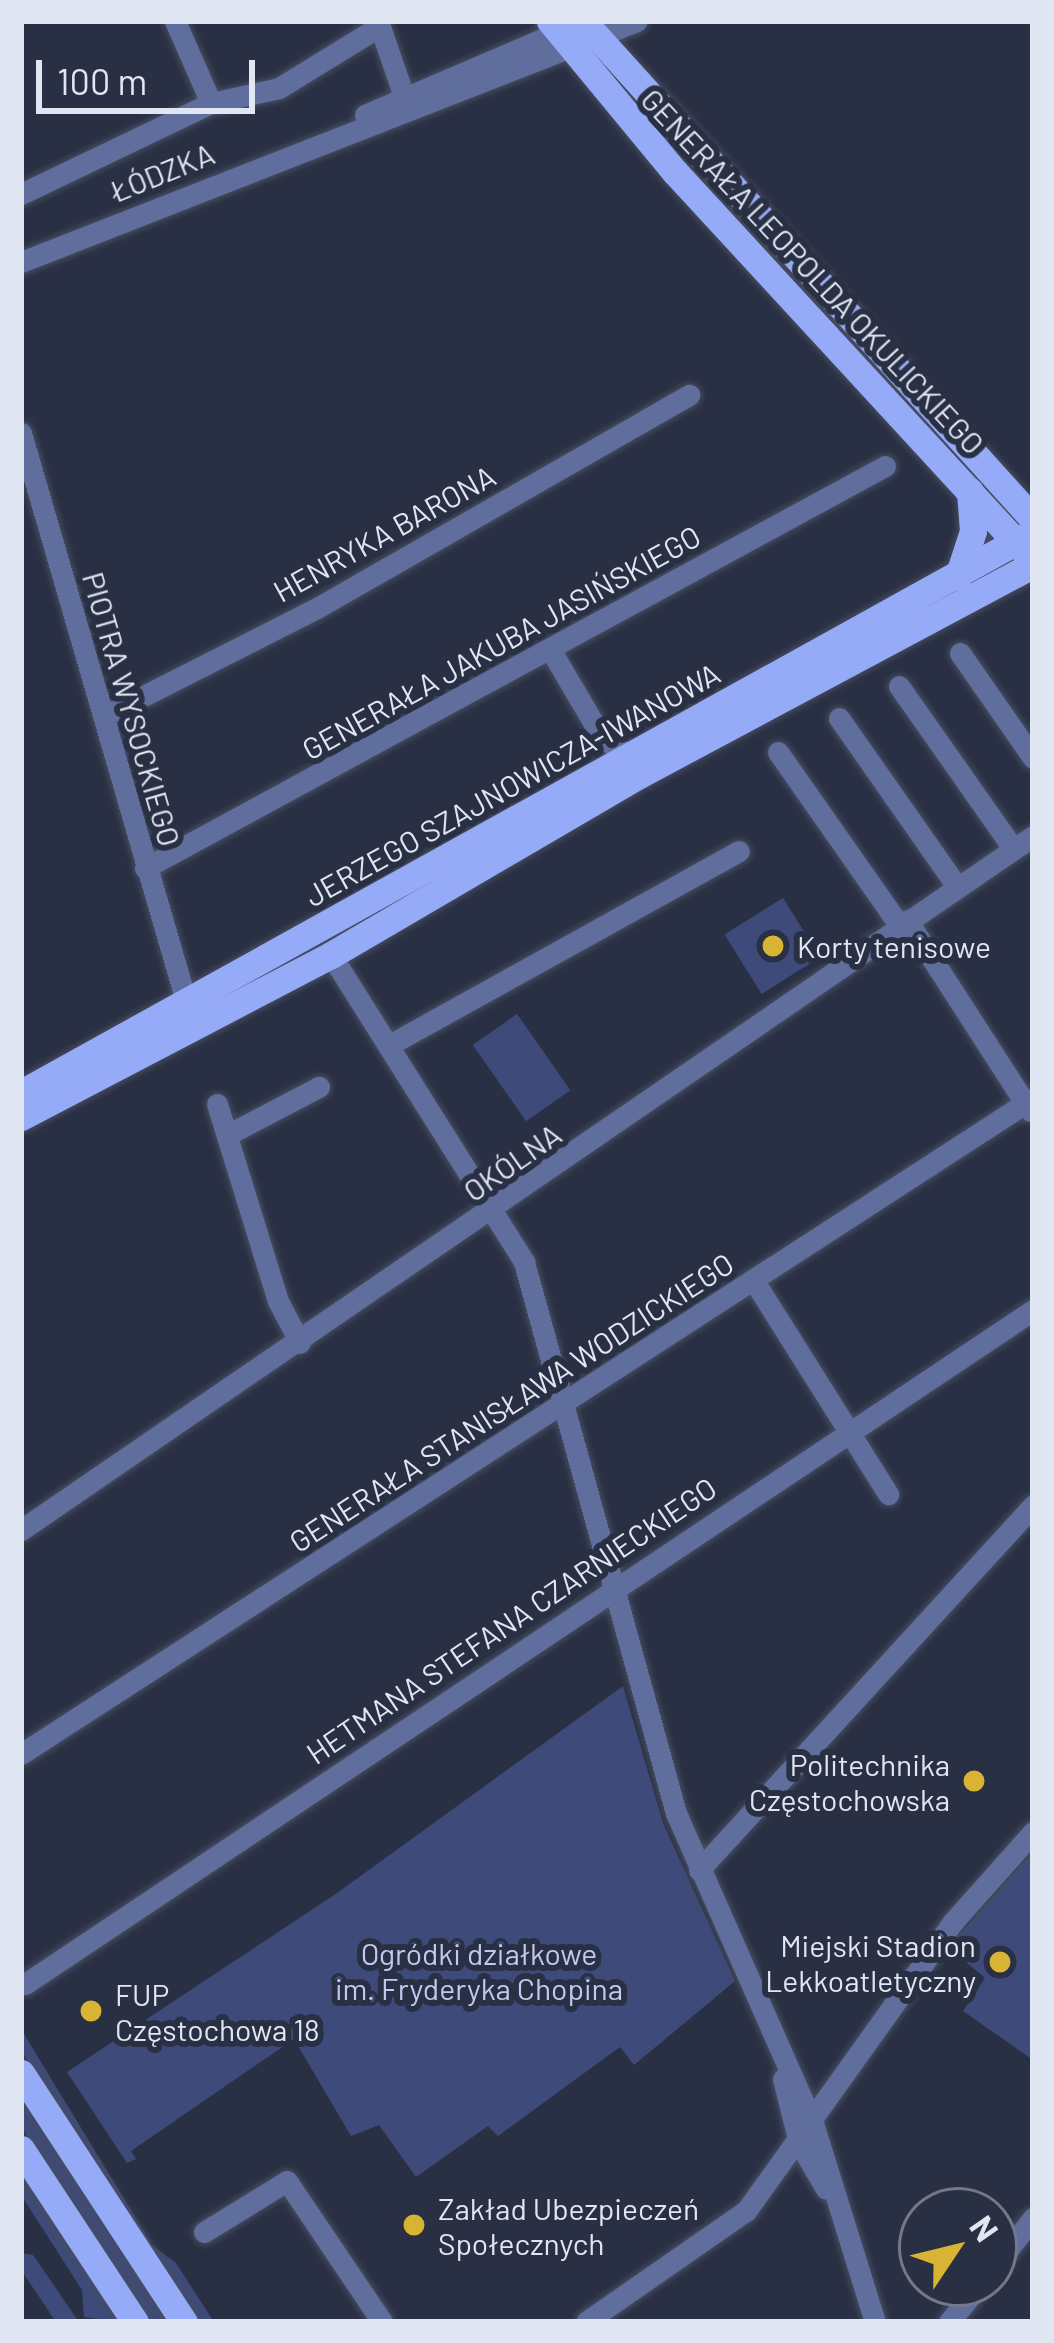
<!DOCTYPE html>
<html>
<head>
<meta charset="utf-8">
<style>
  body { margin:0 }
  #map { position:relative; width:1054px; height:2343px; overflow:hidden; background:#2a3044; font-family:Barlow,sans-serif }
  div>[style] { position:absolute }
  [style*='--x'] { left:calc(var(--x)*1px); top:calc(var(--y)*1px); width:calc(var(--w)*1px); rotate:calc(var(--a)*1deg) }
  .green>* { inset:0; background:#3e4b7a; transform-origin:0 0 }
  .roads { filter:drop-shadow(0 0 3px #474d60) drop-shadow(0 0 3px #474d60) }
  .minor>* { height:21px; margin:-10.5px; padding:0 10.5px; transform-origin:10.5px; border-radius:10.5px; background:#606e9d }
  .major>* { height:27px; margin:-13.5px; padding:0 13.5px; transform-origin:13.5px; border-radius:13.5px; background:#95abf7 }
  .dots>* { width:33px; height:33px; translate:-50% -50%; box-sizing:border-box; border:6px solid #2a3044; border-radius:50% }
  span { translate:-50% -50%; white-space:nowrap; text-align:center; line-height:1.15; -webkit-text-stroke:12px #2a3044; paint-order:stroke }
  .street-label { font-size:30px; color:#e1e6f3 }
  .poi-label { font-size:30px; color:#e1e6f3 }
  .left { translate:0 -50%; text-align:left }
  .right { translate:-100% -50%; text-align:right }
  .park-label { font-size:30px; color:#becaf0 }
  .frame { position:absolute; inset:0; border:24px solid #e1e6f3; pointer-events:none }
  .north { position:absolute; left:898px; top:2187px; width:120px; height:120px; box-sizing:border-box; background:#2a3044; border:3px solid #73798a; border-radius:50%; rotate:55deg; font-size:33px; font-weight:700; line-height:48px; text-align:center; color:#e1e6f3 }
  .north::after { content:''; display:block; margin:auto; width:42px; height:54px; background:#d9b334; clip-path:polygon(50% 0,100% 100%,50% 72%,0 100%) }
  .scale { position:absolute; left:36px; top:60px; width:219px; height:54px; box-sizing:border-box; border:6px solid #e1e6f3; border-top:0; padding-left:15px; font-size:36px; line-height:42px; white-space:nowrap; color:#e1e6f3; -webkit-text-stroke:9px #2a3044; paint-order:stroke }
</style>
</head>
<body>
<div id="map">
  <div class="green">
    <i style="left:783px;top:898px;width:70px;height:69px;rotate:58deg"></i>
    <i style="left:517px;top:1014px;width:93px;height:54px;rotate:55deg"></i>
    <i style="clip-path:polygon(623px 1686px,663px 1823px,735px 1981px,634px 2065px,620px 2047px,498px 2136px,488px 2126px,416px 2177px,379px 2125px,351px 2136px,294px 2039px,131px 2151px,136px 2159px,127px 2163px,67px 2072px,337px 1893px)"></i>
    <i style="clip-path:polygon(1033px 1851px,1033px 2060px,963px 2011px,985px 1978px,948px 1947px)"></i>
    <i style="clip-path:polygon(21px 2029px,152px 2245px,176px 2263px,214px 2322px,198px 2322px,21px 2050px)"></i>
    <i style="clip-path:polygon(21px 2091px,171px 2322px,148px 2322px,126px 2288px,21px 2126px)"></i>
    <i style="clip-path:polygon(21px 2171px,102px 2295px,118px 2322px,84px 2317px,82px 2290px,21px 2195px)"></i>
    <i style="clip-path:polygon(21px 2253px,33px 2255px,79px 2322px,56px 2322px,21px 2270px)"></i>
  </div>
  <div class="roads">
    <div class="minor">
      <i style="--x:175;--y:21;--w:90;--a:66.3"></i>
      <i style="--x:378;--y:21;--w:89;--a:71"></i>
      <i style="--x:365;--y:115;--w:226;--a:-23.2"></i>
      <i style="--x:21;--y:194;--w:211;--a:-25.6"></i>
      <i style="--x:211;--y:103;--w:70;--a:-12.4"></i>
      <i style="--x:279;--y:88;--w:116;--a:-31.6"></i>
      <i style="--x:21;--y:262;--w:661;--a:-21.37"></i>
      <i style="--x:21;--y:433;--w:591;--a:73.8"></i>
      <i style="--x:550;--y:649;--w:104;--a:59.5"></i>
      <i style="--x:603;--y:739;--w:32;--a:32"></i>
      <i style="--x:960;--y:653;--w:128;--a:55.2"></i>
      <i style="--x:899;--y:686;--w:198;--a:54.9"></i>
      <i style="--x:104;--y:716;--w:239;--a:-26.9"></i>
      <i style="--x:317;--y:608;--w:429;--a:-29.8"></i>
      <i style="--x:839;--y:718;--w:204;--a:55"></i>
      <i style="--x:778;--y:752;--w:211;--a:55"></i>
      <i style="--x:145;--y:868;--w:842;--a:-28.51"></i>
      <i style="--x:907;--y:920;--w:227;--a:57.2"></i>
      <i style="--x:331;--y:955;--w:363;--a:57.8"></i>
      <i style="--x:524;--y:1262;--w:572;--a:74.58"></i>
      <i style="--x:676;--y:1813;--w:339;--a:66.2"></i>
      <i style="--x:813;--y:2123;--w:208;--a:72.7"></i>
      <i style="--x:389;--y:1045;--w:400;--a:-29"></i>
      <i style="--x:217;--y:1104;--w:206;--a:72.8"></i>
      <i style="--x:278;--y:1301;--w:47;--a:62.4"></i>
      <i style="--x:227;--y:1135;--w:104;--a:-27.6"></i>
      <i style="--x:754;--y:1281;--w:252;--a:57.8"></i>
      <i style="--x:21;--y:1530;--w:1227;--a:-34.44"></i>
      <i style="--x:21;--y:1754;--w:1206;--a:-32.95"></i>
      <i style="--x:699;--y:1870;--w:495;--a:-47.5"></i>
      <i style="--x:25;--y:1984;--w:1213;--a:-33.77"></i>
      <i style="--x:783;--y:2079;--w:66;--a:76"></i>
      <i style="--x:799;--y:2143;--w:53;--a:59.6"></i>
      <i style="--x:204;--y:2232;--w:97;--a:-31.6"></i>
      <i style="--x:287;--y:2181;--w:170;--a:56"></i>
      <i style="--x:994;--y:2267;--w:63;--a:-51.5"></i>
      <i style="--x:586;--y:2322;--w:195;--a:-34.8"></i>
      <i style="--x:746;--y:2211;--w:354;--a:-54.4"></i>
      <i style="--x:952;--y:1923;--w:122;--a:-48.3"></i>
      <i style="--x:949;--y:2322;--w:50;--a:-50.6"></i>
    </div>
    <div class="major">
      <i style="--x:550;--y:21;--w:196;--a:50.4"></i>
      <i style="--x:675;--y:172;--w:518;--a:47.35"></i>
      <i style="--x:583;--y:21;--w:671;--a:47.9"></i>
      <i style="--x:958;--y:577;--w:48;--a:-71.9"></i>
      <i style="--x:973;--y:531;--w:40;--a:-94.3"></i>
      <i style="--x:21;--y:1093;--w:1157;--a:-29"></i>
      <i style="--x:21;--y:1117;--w:350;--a:-27.6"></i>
      <i style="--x:331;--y:955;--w:357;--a:-30.3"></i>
      <i style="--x:639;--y:775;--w:446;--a:-28.1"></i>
      <i style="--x:21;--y:2073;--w:298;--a:56.8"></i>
      <i style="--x:21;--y:2149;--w:207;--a:56.6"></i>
    </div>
  </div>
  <div class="dots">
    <i style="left:773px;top:946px;background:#d9b334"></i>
    <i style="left:974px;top:1781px;background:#d9b334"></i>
    <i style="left:1000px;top:1962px;background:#d9b334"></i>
    <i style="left:91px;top:2011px;background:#d9b334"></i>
    <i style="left:414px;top:2225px;background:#d9b334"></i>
  </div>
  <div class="street-label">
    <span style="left:162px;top:172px;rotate:-22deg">ŁÓDZKA</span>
    <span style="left:813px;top:271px;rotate:47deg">GENERAŁA LEOPOLDA OKULICKIEGO</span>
    <span style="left:384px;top:533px;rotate:-29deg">HENRYKA BARONA</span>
    <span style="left:501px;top:642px;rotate:-29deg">GENERAŁA JAKUBA JASIŃSKIEGO</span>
    <span style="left:132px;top:709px;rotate:74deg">PIOTRA WYSOCKIEGO</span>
    <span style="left:512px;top:784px;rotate:-29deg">JERZEGO SZAJNOWICZA-IWANOWA</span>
    <span style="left:512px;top:1162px;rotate:-35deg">OKÓLNA</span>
    <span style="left:511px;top:1402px;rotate:-33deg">GENERAŁA STANISŁAWA WODZICKIEGO</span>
    <span style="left:511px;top:1620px;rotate:-34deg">HETMANA STEFANA CZARNIECKIEGO</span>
  </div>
  <div class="poi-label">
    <span class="left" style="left:797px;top:946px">Korty tenisowe</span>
    <span class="right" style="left:950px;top:1781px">Politechnika<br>Częstochowska</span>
    <span class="right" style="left:976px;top:1962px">Miejski Stadion<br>Lekkoatletyczny</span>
    <span class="left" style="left:115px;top:2011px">FUP<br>Częstochowa 18</span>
    <span class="left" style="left:438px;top:2225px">Zakład Ubezpieczeń<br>Społecznych</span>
  </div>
  <div class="park-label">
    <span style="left:479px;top:1970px">Ogródki działkowe<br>im. Fryderyka Chopina</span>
  </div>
  <div class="frame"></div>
  <div class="north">N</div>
  <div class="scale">100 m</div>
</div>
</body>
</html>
